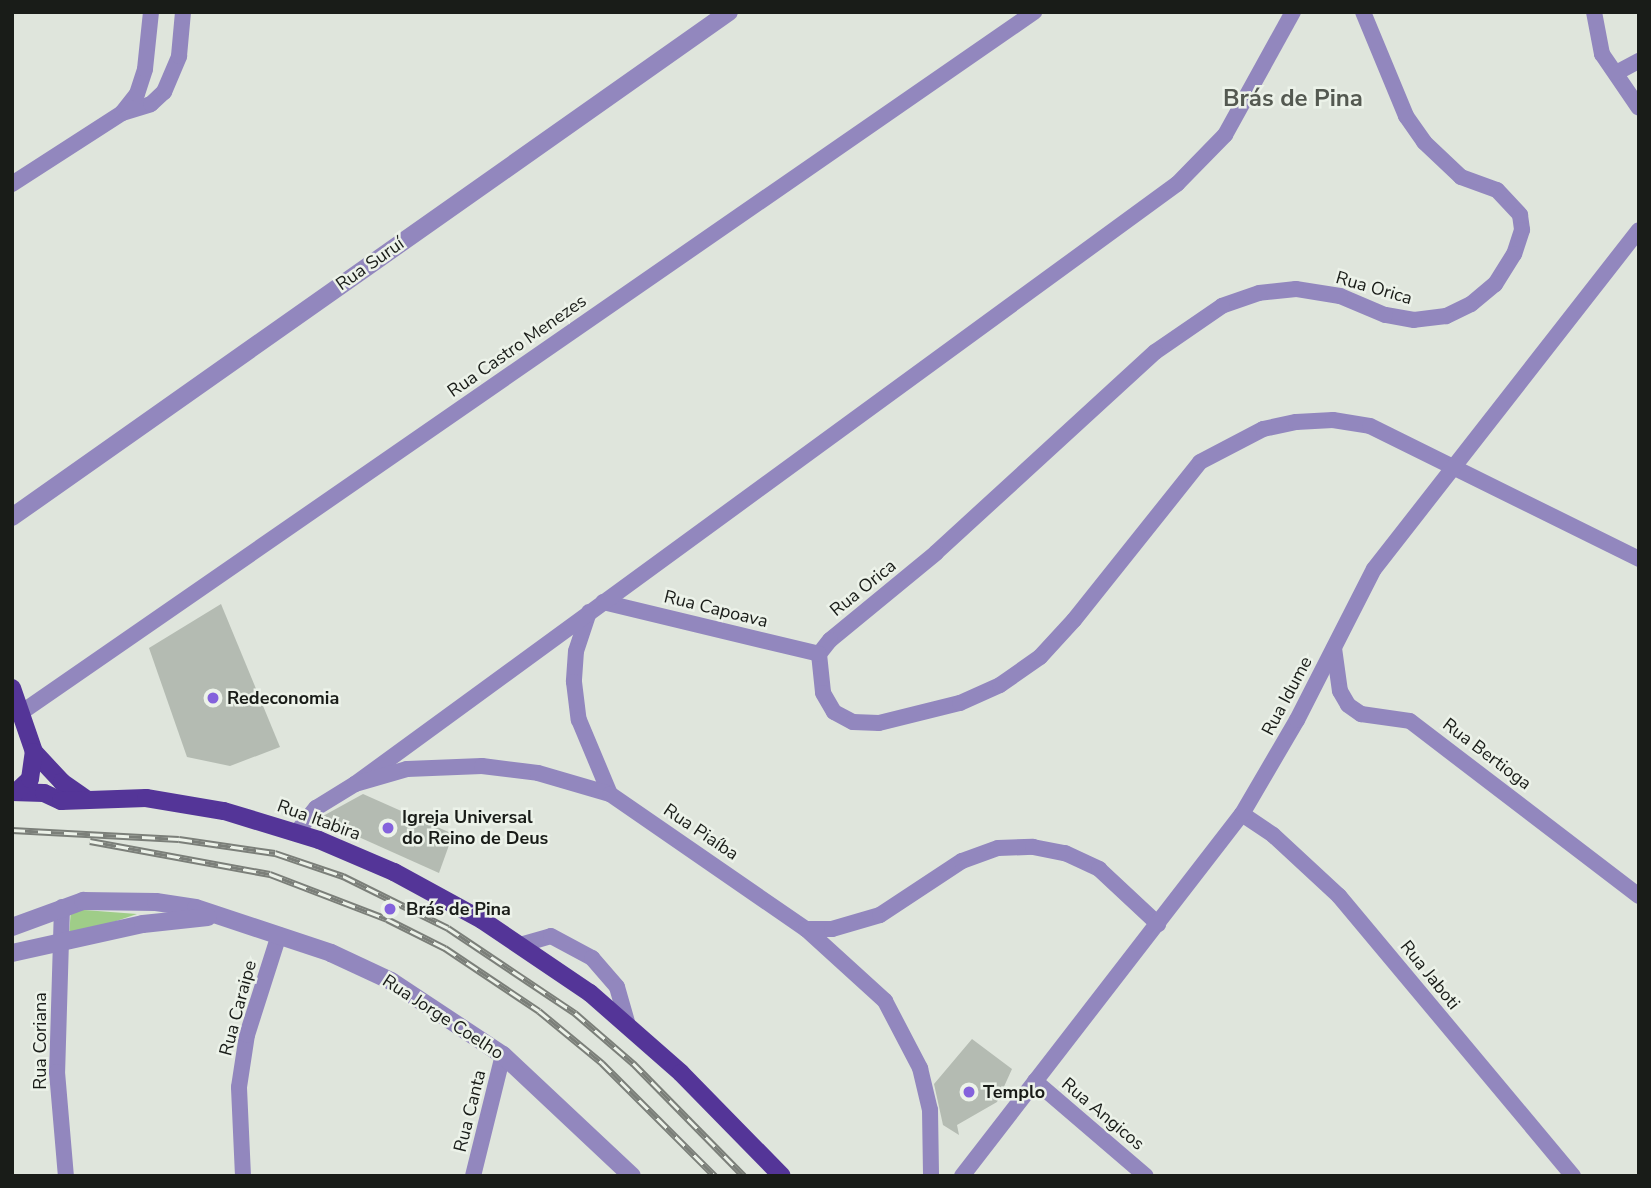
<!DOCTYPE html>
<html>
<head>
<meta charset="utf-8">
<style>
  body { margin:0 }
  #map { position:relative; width:1651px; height:1188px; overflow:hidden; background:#dfe5dc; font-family:"Nunito Sans",sans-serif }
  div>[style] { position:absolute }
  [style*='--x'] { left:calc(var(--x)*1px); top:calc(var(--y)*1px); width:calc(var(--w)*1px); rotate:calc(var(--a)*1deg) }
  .green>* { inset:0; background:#9fcd88 }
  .building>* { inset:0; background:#b4bbb2 }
  .minor>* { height:16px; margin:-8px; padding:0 8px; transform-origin:8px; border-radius:8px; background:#9287be }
  .tertiary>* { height:18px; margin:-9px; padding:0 9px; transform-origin:9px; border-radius:9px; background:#9287be }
  .primary>* { height:18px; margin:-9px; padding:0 9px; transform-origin:9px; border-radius:9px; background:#543598 }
  .rail>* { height:7px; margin-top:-3.5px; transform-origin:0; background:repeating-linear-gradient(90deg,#ecf2e9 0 13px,#7b7f79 0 26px); box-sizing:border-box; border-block:2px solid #7b7f79 }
  .dots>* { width:19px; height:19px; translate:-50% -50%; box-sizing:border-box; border:4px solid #ecf2e9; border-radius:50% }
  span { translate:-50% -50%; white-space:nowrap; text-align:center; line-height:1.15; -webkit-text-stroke:5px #ecf2e9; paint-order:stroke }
  .street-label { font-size:18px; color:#191c18 }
  .poi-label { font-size:18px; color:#191c18; font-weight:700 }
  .left { translate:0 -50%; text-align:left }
  .district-label { font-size:24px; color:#545951; font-weight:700 }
  .frame { position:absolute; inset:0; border:14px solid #191c18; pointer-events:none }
</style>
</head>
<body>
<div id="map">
  <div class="green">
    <i style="clip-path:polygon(71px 909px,137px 914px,69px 937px)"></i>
  </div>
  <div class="building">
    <i style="clip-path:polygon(221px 604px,280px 747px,230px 766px,187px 757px,149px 648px)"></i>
    <i style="clip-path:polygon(363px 794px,453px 834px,439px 873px,323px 821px,323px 816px)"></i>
    <i style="clip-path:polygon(972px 1039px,1012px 1069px,997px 1102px,957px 1125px,959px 1135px,943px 1125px,934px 1084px)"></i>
  </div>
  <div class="minor">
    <i style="--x:1363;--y:12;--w:113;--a:67.5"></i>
    <i style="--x:1406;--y:116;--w:32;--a:55"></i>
    <i style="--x:1424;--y:142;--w:51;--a:43.4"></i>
    <i style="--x:1461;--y:177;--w:38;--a:20"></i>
    <i style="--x:1497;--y:190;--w:34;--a:47"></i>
    <i style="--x:1520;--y:215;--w:15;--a:82"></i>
    <i style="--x:1522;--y:230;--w:25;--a:108"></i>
    <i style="--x:1514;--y:254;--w:36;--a:122"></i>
    <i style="--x:1495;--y:284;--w:31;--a:140"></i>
    <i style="--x:1471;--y:304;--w:28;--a:154"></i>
    <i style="--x:1446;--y:316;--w:32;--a:173"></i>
    <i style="--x:1414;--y:320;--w:29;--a:-170"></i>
    <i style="--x:1385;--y:315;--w:49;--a:-157.1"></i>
    <i style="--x:1340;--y:296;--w:45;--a:-171"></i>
    <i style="--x:1296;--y:289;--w:37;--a:174"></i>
    <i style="--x:1259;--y:293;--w:39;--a:161"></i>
    <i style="--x:1222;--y:306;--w:81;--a:145.5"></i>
    <i style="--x:1155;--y:352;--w:297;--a:137.5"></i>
    <i style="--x:936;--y:553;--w:137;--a:140.6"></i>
    <i style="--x:830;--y:640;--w:18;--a:128"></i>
    <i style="--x:819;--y:654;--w:39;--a:84"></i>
    <i style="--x:823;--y:693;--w:22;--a:60"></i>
    <i style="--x:834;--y:712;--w:21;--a:28"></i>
    <i style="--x:853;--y:722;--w:26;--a:2"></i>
    <i style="--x:879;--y:723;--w:83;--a:-13.9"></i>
    <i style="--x:960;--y:703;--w:44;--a:-24.2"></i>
    <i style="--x:1000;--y:685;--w:49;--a:-35"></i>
    <i style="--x:1040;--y:657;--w:50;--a:-47.4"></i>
    <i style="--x:1074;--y:620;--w:202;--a:-51.4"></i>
    <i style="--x:1200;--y:462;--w:71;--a:-27.6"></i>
    <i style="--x:1263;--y:429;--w:34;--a:-12"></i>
    <i style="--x:1296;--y:422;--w:37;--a:-3"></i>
    <i style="--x:1333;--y:420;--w:37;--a:9"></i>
    <i style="--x:1370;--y:426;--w:300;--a:26.3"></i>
    <i style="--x:1594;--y:12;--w:43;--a:79.2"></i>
    <i style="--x:1602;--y:54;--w:65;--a:55.6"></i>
    <i style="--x:1616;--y:73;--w:26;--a:-28"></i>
    <i style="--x:122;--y:113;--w:30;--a:-17"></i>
    <i style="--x:151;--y:104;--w:18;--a:-43"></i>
    <i style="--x:164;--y:92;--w:39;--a:-67"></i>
    <i style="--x:179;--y:56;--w:44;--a:-84.8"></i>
    <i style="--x:12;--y:184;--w:131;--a:-32.8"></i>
    <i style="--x:122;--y:113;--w:24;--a:-52"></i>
    <i style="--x:137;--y:94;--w:26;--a:-72"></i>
    <i style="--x:145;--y:69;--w:57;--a:-84"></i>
    <i style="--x:603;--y:602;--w:222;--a:13.5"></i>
    <i style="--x:589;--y:612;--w:41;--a:108.4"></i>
    <i style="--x:576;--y:651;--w:31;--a:94"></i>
    <i style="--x:574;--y:682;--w:38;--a:83"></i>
    <i style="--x:579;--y:720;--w:80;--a:67.3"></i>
    <i style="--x:1334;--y:648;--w:43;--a:82.1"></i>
    <i style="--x:1340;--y:691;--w:16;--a:60"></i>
    <i style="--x:1348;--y:705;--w:16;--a:35"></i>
    <i style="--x:1361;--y:714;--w:49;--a:8.1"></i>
    <i style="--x:1410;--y:721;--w:288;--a:37.4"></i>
    <i style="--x:22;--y:712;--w:1231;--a:-34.67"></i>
    <i style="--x:355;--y:784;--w:1018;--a:-36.13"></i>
    <i style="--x:1177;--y:184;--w:69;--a:-45.6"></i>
    <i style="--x:1225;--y:135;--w:141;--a:-61.1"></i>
    <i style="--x:1242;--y:814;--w:37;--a:34"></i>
    <i style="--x:1273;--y:835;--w:90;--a:42.7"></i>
    <i style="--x:1339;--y:896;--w:365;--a:50.1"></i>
    <i style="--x:297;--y:832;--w:31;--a:-52"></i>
    <i style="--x:316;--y:808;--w:46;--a:-31.6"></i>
    <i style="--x:355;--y:784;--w:54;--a:-16.1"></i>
    <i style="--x:407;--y:769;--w:75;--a:-2.3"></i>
    <i style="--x:482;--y:766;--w:56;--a:7.1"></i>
    <i style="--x:538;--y:773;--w:75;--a:16.3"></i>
    <i style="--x:610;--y:794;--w:238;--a:34.6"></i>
    <i style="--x:806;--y:929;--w:107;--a:42.3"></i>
    <i style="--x:885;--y:1001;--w:76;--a:62.4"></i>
    <i style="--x:920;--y:1068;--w:43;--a:76.6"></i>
    <i style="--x:930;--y:1110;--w:66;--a:89.1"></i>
    <i style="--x:62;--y:907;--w:165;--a:91.7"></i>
    <i style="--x:57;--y:1072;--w:104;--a:85.1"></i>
    <i style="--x:806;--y:929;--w:26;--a:0"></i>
    <i style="--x:832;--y:929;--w:50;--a:-16.3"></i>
    <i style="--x:880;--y:915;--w:98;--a:-33.4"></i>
    <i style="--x:962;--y:861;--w:38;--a:-20"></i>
    <i style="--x:998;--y:848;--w:35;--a:-2"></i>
    <i style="--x:1033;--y:847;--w:33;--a:11"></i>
    <i style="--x:1065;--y:853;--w:38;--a:25"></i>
    <i style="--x:1099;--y:869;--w:81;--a:43"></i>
    <i style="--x:520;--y:945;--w:32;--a:-16"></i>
    <i style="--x:551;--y:936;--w:47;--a:28.2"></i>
    <i style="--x:592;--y:958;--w:38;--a:49"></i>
    <i style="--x:617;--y:987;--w:36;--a:74"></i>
    <i style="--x:1035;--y:1081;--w:146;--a:40.6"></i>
    <i style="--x:243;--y:1176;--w:89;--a:-92.6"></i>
    <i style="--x:239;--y:1087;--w:53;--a:-81.3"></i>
    <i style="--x:247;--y:1035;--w:105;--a:-72.3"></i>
    <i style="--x:473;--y:1176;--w:125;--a:-76.1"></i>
    <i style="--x:962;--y:1176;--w:458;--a:-52.3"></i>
    <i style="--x:1242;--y:814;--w:109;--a:-59.7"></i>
    <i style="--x:1297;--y:720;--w:169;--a:-63"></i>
    <i style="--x:1374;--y:569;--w:430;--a:-52"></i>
  </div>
  <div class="tertiary">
    <i style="--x:12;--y:517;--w:877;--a:-35.16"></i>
    <i style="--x:12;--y:927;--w:76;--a:-20.1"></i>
    <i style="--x:83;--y:901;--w:73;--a:0.8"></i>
    <i style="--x:156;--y:902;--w:40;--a:8.5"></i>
    <i style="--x:196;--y:908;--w:142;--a:18.4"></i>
    <i style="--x:331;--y:953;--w:66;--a:25"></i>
    <i style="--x:391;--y:981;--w:134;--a:33.5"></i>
    <i style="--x:503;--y:1055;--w:177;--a:43.2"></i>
    <i style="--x:12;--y:953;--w:134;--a:-12.5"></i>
    <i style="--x:143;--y:924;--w:65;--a:-6.1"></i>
  </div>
  <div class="primary">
    <i style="--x:12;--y:688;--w:68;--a:71"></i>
    <i style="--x:34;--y:752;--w:41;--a:47"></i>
    <i style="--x:62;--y:782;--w:28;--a:35"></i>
    <i style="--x:12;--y:792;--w:32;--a:2"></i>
    <i style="--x:44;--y:793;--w:19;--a:25"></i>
    <i style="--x:61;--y:801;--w:85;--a:-2"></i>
    <i style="--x:146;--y:798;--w:79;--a:9.5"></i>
    <i style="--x:224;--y:811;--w:99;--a:17"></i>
    <i style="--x:319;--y:840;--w:82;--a:23.1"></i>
    <i style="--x:394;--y:872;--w:100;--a:28.6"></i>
    <i style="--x:482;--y:920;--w:130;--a:34.1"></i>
    <i style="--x:590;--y:993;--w:121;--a:41.3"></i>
    <i style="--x:681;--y:1073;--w:144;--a:45.6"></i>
    <i style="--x:16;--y:792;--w:19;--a:-43"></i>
    <i style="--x:30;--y:779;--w:27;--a:-82"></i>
  </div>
  <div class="rail">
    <i style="--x:12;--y:830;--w:167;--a:3.1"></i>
    <i style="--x:179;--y:839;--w:97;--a:8.3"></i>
    <i style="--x:275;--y:853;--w:72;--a:18.7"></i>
    <i style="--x:343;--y:876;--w:117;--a:26.3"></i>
    <i style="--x:448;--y:928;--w:153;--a:33.8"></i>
    <i style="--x:575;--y:1013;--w:77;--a:40.8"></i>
    <i style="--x:633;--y:1063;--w:158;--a:45.5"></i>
    <i style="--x:90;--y:841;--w:183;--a:10.4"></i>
    <i style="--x:270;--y:874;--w:125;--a:21"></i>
    <i style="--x:387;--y:919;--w:65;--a:26.6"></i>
    <i style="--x:445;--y:948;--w:113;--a:33.8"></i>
    <i style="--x:539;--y:1011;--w:82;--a:39.5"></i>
    <i style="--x:602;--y:1063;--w:160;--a:45"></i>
  </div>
  <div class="dots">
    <i style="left:213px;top:698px;background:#8462dc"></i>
    <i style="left:388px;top:828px;background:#8462dc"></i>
    <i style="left:390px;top:909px;background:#8462dc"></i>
    <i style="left:969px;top:1092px;background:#8462dc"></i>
  </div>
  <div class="street-label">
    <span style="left:370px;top:264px;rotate:-35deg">Rua Suruí</span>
    <span style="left:1374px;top:288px;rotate:16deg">Rua Orica</span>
    <span style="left:517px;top:346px;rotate:-35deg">Rua Castro Menezes</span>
    <span style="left:863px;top:588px;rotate:-39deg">Rua Orica</span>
    <span style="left:716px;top:609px;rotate:14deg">Rua Capoava</span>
    <span style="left:1287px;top:696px;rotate:-62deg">Rua Idume</span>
    <span style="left:1487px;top:754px;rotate:37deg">Rua Bertioga</span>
    <span style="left:319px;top:820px;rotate:20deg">Rua Itabira</span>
    <span style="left:701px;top:832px;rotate:34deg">Rua Piaíba</span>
    <span style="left:1430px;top:975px;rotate:51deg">Rua Jaboti</span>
    <span style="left:238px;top:1008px;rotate:-75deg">Rua Caraipe</span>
    <span style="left:443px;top:1017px;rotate:33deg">Rua Jorge Coelho</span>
    <span style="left:40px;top:1041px;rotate:-90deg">Rua Coriana</span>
    <span style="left:470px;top:1111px;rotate:-76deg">Rua Canta</span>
    <span style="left:1103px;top:1114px;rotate:40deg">Rua Angicos</span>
  </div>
  <div class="poi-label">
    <span class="left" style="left:227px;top:698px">Redeconomia</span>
    <span class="left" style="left:402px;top:828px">Igreja Universal<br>do Reino de Deus</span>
    <span class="left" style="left:406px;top:909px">Brás de Pina</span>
    <span class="left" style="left:983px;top:1092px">Templo</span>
  </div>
  <div class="district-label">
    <span style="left:1293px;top:99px">Brás de Pina</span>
  </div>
  <div class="frame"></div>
</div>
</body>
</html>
